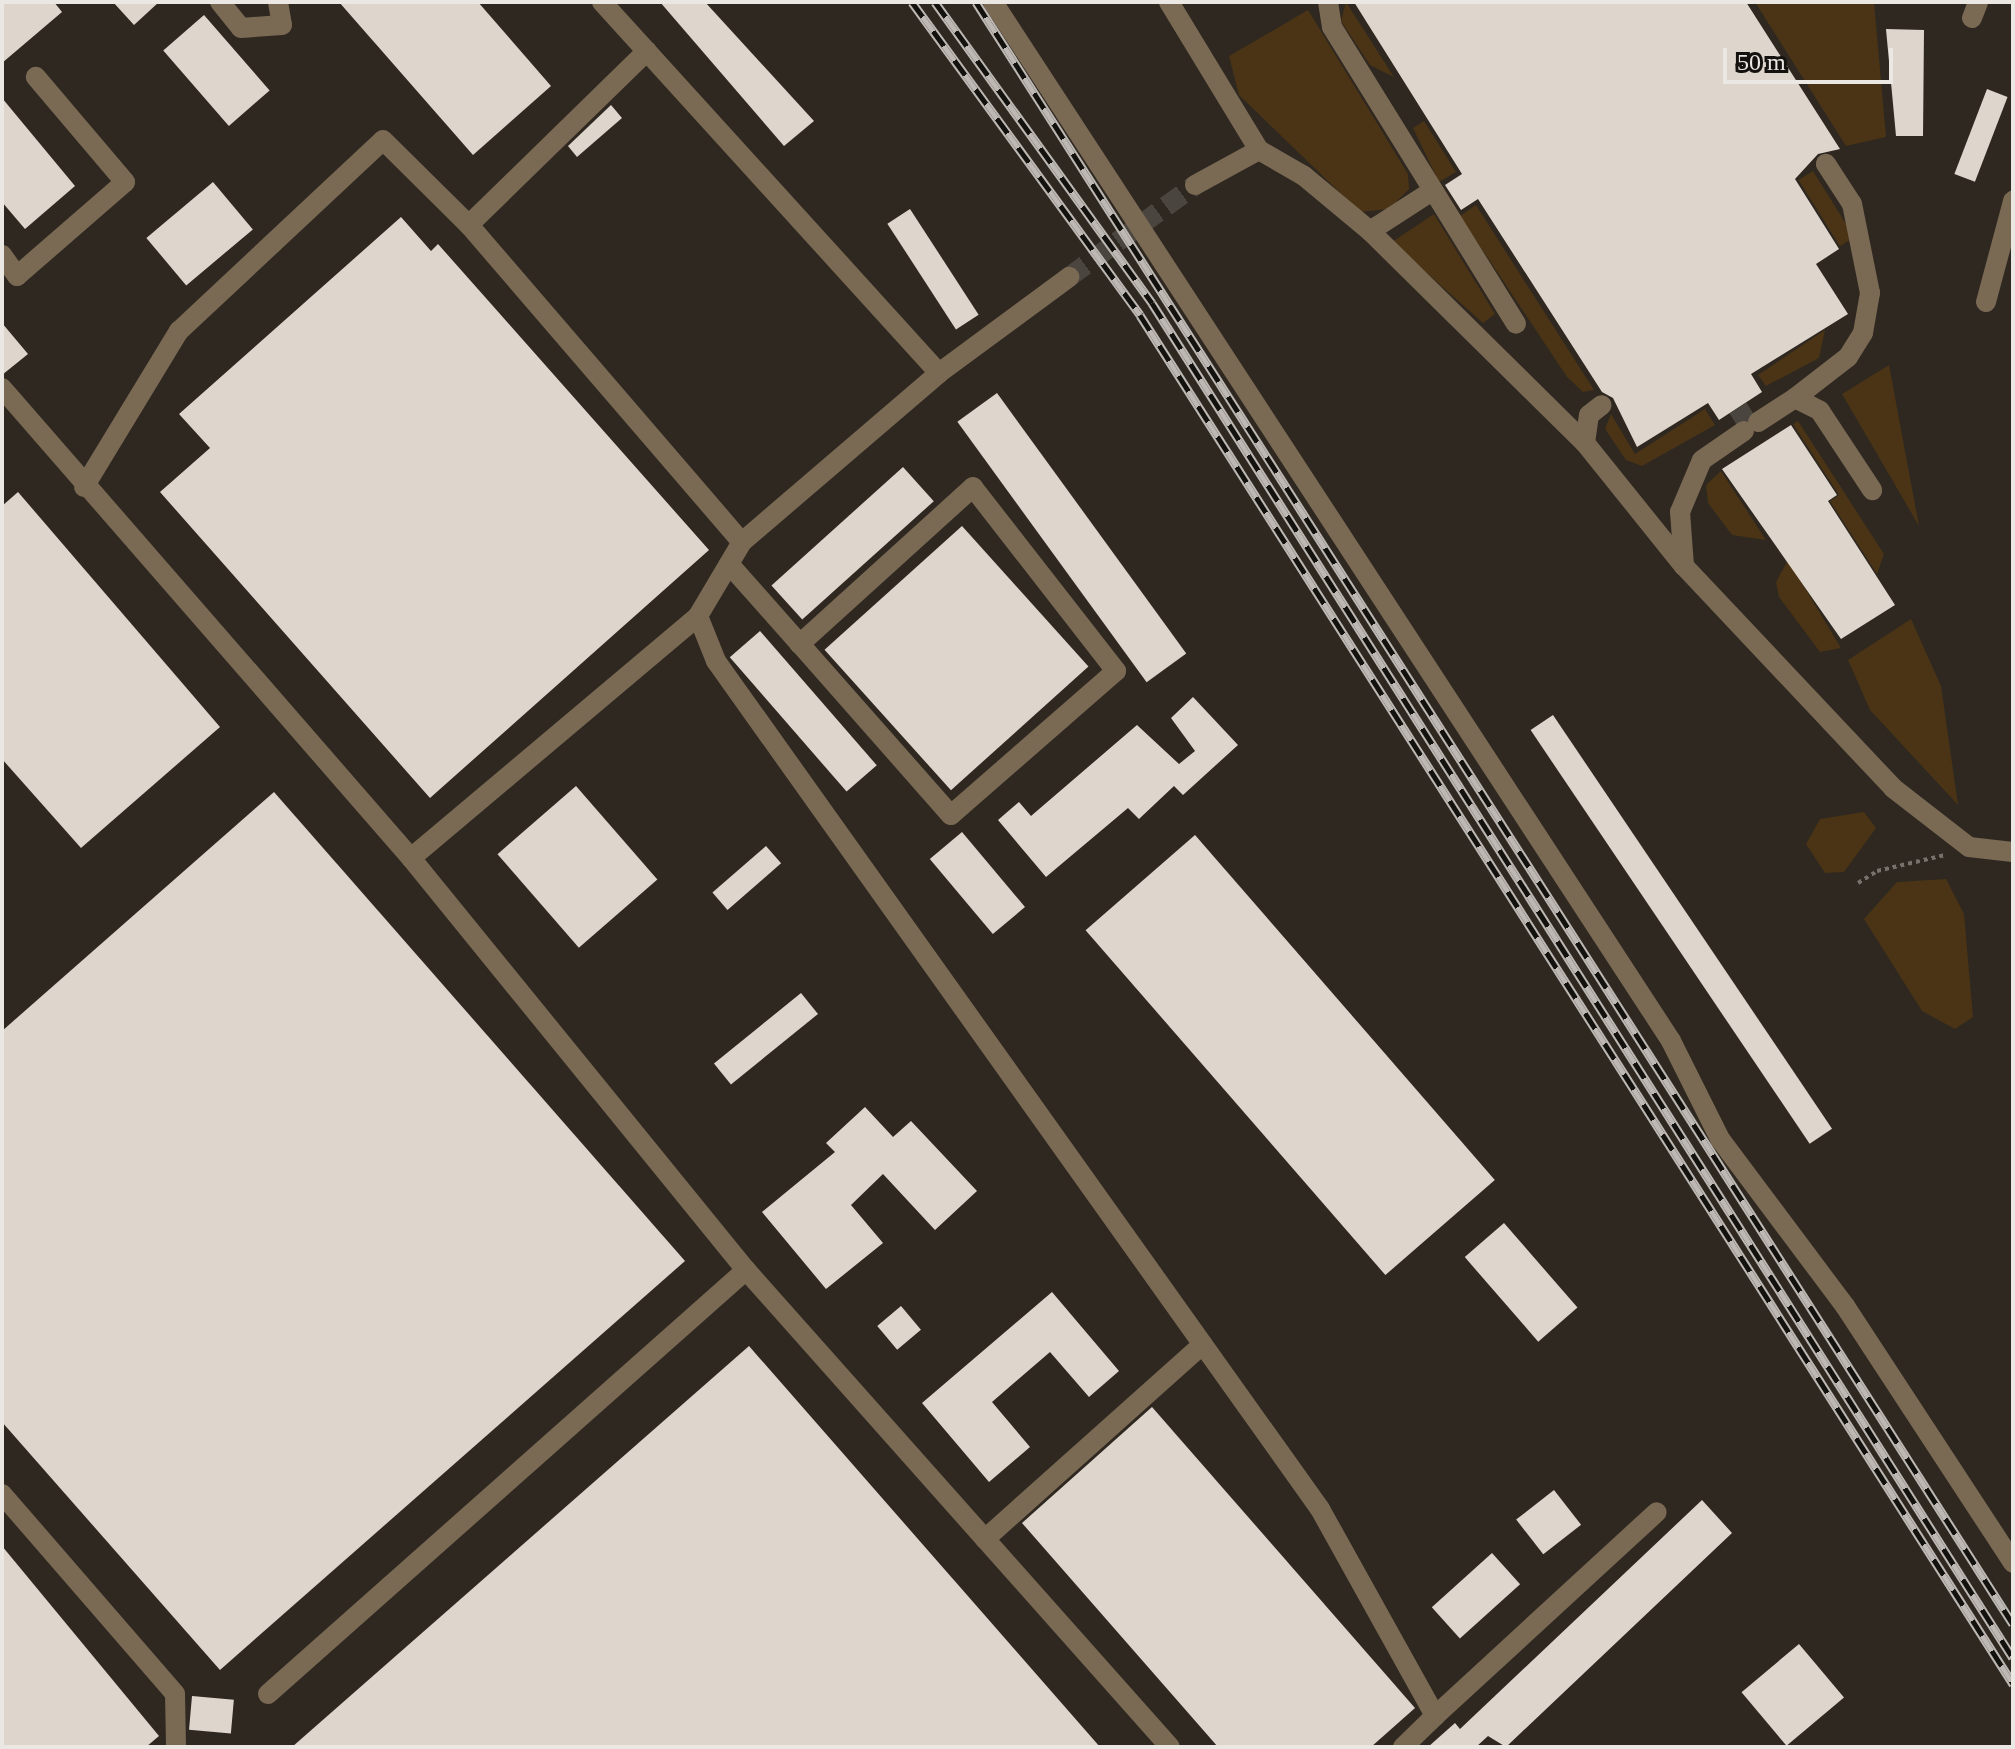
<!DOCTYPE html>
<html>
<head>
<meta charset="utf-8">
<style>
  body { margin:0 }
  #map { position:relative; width:2015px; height:1749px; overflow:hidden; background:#2e2821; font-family:Georgia,serif }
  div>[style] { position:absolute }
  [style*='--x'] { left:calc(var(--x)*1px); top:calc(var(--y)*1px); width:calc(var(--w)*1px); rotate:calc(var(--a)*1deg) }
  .green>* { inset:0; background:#4a3415; transform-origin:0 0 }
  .building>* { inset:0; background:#ded6cd; transform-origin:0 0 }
  .minor-tunnel>* { height:20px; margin-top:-10px; transform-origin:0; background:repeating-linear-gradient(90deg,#4a453e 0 20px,transparent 0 30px) }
  .path>* { height:4px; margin-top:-2px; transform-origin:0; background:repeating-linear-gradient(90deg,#76716b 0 4px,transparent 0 8px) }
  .minor>* { height:20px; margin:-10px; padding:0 10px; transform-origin:10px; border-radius:10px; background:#7a6953 }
  .rail>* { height:9px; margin-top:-4.5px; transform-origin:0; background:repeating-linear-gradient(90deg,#14120e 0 18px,#bdb8b3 0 36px); box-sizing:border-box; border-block:2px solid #bdb8b3 }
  span { translate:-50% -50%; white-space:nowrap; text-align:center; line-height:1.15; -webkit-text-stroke:8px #14120e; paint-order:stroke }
  .frame { position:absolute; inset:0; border:4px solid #ebe7e2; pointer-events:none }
  .scale { position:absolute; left:1723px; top:48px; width:170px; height:36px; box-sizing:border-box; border:4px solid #ebe7e2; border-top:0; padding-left:10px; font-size:24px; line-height:28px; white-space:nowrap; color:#ebe7e2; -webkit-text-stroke:6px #14120e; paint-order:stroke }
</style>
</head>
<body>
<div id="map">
  <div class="green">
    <i style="clip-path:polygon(1346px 2px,1394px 77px,1370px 65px,1341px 21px)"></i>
    <i style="clip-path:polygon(1755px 2px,1874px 2px,1886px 137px,1846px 146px)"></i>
    <i style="clip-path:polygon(1308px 10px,1408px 174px,1409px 189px,1389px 209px,1360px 212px,1239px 95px,1229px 56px)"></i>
    <i style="clip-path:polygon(1424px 121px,1456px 172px,1439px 182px,1413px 128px)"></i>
    <i style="left:1813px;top:171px;width:78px;height:17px;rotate:58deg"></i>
    <i style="clip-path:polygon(1476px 205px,1594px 390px,1583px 392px,1567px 377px,1460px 216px)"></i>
    <i style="clip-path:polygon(1434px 214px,1495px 314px,1483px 323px,1392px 242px)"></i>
    <i style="clip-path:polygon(1825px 330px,1819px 358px,1766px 386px,1758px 375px)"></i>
    <i style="clip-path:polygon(1889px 365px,1919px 526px,1842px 394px)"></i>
    <i style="clip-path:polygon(1705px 409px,1715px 425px,1642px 466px,1626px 460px,1605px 429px,1611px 414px,1635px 454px)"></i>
    <i style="clip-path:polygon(1798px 421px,1884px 554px,1877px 574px,1830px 501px,1839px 495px,1793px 424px)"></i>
    <i style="clip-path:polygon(1721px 471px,1766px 540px,1732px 535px,1708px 503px,1706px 485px)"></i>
    <i style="clip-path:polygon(1788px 560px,1841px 648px,1820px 652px,1779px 597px,1776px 582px)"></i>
    <i style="clip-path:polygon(1911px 619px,1941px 686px,1958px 805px,1870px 710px,1848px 660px)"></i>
    <i style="clip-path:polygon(1864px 812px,1876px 828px,1844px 872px,1825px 873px,1806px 844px,1820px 819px)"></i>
    <i style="clip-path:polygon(1946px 879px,1964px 914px,1973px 1017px,1955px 1029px,1922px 1011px,1864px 919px,1897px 882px)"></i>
  </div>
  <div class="building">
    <i style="clip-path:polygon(2px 2px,54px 2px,62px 12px,2px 63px)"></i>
    <i style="clip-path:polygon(113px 2px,159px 2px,134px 25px)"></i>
    <i style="clip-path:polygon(339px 2px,478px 2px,551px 86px,473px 155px)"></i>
    <i style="clip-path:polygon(660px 2px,705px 2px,814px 121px,784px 146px)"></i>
    <i style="clip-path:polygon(1354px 2px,1746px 2px,1840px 149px,1818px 154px,1795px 179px,1839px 249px,1816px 264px,1848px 314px,1751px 374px,1762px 392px,1719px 420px,1708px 403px,1637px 447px,1613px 398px,1602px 392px,1478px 199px,1461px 210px,1445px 185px,1462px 174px)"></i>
    <i style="left:204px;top:15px;width:100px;height:54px;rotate:49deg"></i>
    <i style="clip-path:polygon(1886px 29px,1924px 30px,1923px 136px,1896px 136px)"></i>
    <i style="left:1987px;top:89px;width:22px;height:91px;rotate:21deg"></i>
    <i style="clip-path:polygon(2px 98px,75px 186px,25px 229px,2px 202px)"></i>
    <i style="clip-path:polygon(611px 105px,622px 118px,577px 157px,568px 146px)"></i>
    <i style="left:213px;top:182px;width:62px;height:87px;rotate:50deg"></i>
    <i style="left:910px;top:209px;width:126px;height:27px;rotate:57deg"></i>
    <i style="clip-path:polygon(401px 217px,431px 251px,438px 244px,709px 550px,430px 798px,160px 492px,210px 448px,179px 414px)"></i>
    <i style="clip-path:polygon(2px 323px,28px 354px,2px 375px)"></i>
    <i style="left:997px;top:393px;width:322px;height:49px;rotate:54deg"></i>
    <i style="clip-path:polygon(1791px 425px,1837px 495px,1828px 501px,1895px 605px,1841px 639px,1722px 469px)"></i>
    <i style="left:903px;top:467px;width:46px;height:177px;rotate:48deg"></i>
    <i style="clip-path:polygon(18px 492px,220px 727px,81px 848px,2px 759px,2px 506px)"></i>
    <i style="left:962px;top:526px;width:189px;height:185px;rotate:48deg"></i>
    <i style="left:760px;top:631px;width:178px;height:40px;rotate:49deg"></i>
    <i style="clip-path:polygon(1193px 697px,1238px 745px,1183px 795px,1174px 786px,1139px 819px,1128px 808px,1046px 877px,998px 820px,1019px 802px,1031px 816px,1137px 725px,1179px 764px,1195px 751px,1171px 718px)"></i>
    <i style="left:1553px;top:715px;width:499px;height:27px;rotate:56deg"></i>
    <i style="left:576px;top:786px;width:124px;height:104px;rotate:49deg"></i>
    <i style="clip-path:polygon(274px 792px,685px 1261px,220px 1670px,2px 1422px,2px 1031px)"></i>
    <i style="left:962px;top:832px;width:98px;height:42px;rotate:50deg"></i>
    <i style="left:1195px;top:835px;width:457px;height:145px;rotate:49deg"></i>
    <i style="left:766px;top:846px;width:23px;height:71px;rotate:49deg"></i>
    <i style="left:801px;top:993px;width:27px;height:112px;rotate:51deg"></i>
    <i style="clip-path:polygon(865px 1107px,893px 1137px,911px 1121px,977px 1191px,935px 1230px,883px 1174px,851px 1205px,883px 1243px,826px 1289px,762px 1212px,835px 1152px,826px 1143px)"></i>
    <i style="left:1504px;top:1223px;width:112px;height:52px;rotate:49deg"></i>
    <i style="clip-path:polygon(1052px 1292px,1119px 1371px,1089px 1397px,1050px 1352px,992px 1402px,1030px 1447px,989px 1482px,922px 1403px)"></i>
    <i style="left:901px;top:1306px;width:31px;height:31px;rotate:50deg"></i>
    <i style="clip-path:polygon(749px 1346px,1100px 1747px,292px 1747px)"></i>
    <i style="clip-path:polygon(1152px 1407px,1415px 1708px,1371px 1747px,1218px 1747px,1022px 1523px)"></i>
    <i style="left:1554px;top:1490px;width:44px;height:48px;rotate:52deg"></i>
    <i style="clip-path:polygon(1702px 1500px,1732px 1533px,1506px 1747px,1488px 1736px,1476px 1747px,1428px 1747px,1455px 1723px,1460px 1729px)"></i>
    <i style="clip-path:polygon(2px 1546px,159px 1736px,146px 1747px,2px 1747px)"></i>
    <i style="left:1492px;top:1553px;width:42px;height:81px;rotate:48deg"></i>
    <i style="left:1799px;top:1644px;width:70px;height:75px;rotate:50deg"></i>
    <i style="left:192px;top:1696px;width:42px;height:34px;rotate:5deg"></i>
  </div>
  <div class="minor-tunnel">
    <i style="--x:1069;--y:277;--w:156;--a:-36.1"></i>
    <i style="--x:1738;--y:408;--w:22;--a:58"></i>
  </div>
  <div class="path">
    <i style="--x:1858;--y:883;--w:22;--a:-32"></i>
    <i style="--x:1877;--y:871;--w:70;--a:-13.2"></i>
  </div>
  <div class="minor">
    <i style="--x:220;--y:2;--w:33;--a:51"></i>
    <i style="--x:241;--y:28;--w:41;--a:-4.2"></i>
    <i style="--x:282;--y:25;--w:23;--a:-100"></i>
    <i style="--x:602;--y:2;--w:501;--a:47.75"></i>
    <i style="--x:993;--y:2;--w:1241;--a:56.87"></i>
    <i style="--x:1671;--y:1041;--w:110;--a:63.4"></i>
    <i style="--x:1720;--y:1139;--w:209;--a:53.2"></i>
    <i style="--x:1845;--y:1306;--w:307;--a:56.8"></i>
    <i style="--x:1169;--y:2;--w:173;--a:58.7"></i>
    <i style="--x:1328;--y:2;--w:25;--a:81"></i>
    <i style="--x:1332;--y:27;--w:349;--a:58.2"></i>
    <i style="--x:1972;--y:18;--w:17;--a:-69"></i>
    <i style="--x:647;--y:51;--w:249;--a:135.7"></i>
    <i style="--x:469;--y:225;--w:418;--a:49.3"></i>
    <i style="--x:1195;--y:185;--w:73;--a:-28.7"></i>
    <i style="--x:1259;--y:150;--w:52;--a:30"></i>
    <i style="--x:1304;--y:176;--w:86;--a:39.8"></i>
    <i style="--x:1370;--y:231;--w:302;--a:44.6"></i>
    <i style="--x:1585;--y:443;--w:158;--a:51.2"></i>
    <i style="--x:1684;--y:566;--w:305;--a:46.7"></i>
    <i style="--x:1893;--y:788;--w:96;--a:37.8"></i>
    <i style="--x:1969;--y:847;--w:44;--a:6.5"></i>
    <i style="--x:1370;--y:231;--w:74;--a:-32.8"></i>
    <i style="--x:2;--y:255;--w:26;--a:54"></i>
    <i style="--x:17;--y:276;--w:143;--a:-41"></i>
    <i style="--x:125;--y:182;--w:138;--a:-130.3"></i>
    <i style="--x:1986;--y:302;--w:105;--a:-75"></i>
    <i style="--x:2;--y:388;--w:623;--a:48.97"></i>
    <i style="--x:411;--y:858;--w:375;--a:-40.1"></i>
    <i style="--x:698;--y:616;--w:86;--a:-59.3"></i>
    <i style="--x:742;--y:542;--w:260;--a:-40.6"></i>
    <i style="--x:939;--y:373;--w:162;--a:-36.4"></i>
    <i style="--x:1795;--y:398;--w:67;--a:-37.7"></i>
    <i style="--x:1848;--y:357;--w:28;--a:-58"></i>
    <i style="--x:1863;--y:333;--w:41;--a:-80.1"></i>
    <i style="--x:1870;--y:293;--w:91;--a:-101.4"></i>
    <i style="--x:1852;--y:204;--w:48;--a:-123"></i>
    <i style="--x:1758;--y:422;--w:44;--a:-33"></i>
    <i style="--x:1795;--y:398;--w:28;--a:27"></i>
    <i style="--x:1820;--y:411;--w:95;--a:56.6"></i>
    <i style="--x:1585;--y:443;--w:28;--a:-82"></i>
    <i style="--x:1589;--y:415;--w:16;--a:-38"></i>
    <i style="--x:84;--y:487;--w:183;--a:-58.7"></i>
    <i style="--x:179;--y:331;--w:279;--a:-43.1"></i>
    <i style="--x:383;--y:140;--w:121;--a:44.7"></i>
    <i style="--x:729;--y:564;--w:107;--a:48.4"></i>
    <i style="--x:800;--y:644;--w:228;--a:48.6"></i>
    <i style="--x:951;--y:815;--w:219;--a:-41.1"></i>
    <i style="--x:1116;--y:671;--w:233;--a:-127.9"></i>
    <i style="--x:973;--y:487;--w:234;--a:137.8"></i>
    <i style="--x:1684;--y:566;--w:54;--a:-94.2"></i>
    <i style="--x:1680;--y:512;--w:56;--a:-67.1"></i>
    <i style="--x:1702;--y:460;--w:51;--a:-34.6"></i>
    <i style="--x:698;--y:616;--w:48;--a:68.2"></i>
    <i style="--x:716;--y:661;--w:1041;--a:54.54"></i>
    <i style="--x:1320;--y:1509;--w:237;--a:60.9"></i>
    <i style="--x:1435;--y:1716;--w:45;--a:135.9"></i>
    <i style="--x:411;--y:858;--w:531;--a:50.89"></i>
    <i style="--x:746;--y:1270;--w:638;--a:48.37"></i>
    <i style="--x:2;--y:1494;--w:264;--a:49.1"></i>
    <i style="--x:175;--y:1694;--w:53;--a:88.9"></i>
    <i style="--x:985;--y:1539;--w:292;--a:-41.8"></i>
    <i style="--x:268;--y:1694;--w:639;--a:-41.57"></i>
    <i style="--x:1435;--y:1716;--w:301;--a:-42.6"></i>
  </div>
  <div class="rail">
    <i style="--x:912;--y:2;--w:387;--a:53.9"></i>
    <i style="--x:1140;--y:315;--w:1624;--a:57.47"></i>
    <i style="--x:935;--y:2;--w:371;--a:54.2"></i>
    <i style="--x:1152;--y:303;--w:1605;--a:57.57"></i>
    <i style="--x:976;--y:2;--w:1925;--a:57.41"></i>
  </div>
  <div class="frame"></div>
  <div class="scale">50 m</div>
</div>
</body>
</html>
